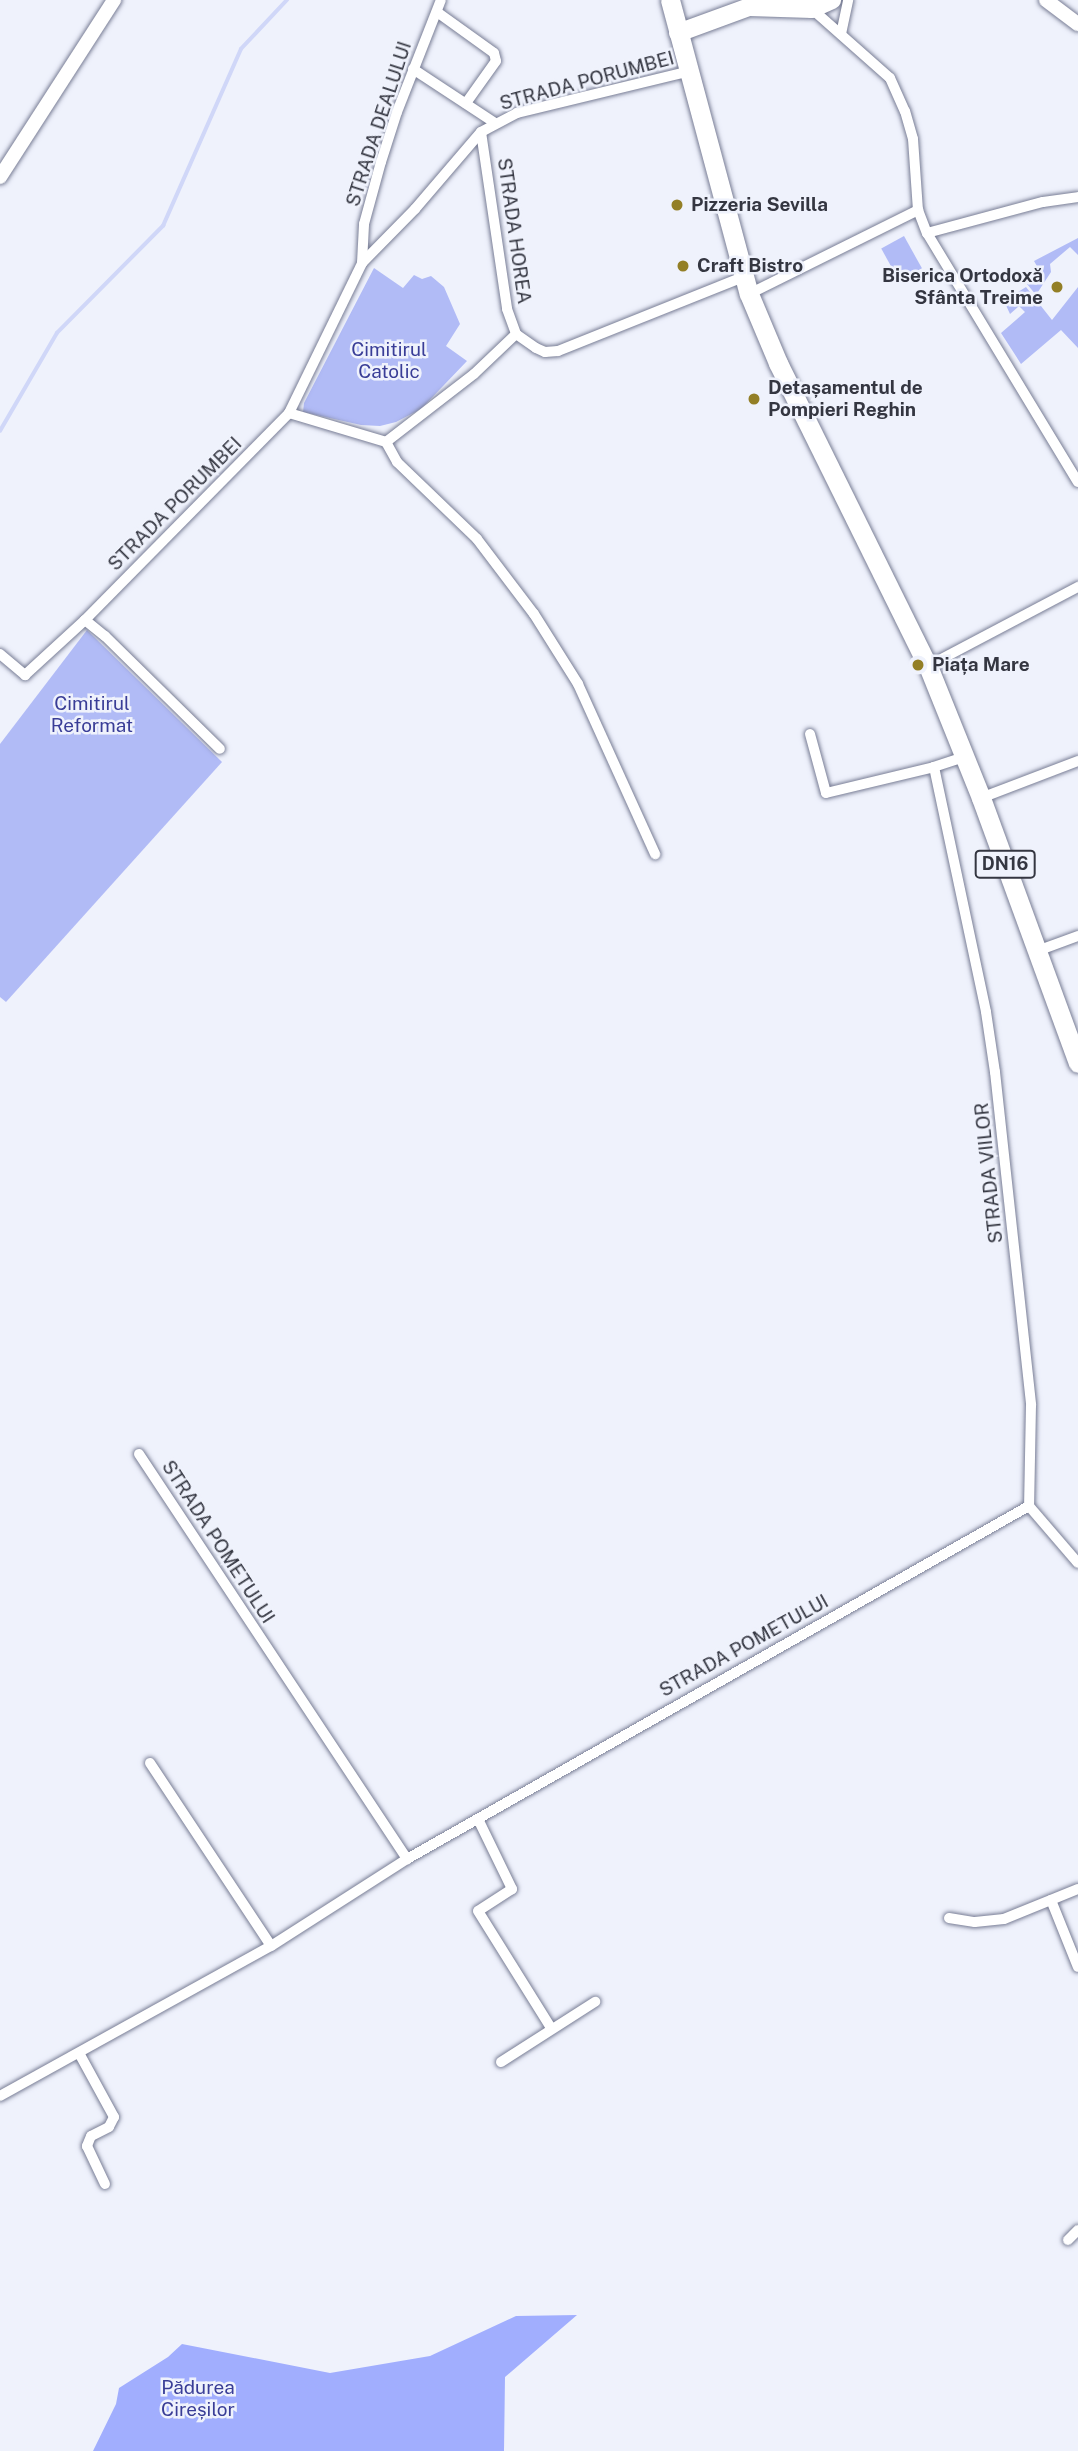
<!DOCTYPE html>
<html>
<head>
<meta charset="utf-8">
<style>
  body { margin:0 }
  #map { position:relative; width:1078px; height:2451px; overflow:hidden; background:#eff2fc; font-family:"Public Sans",sans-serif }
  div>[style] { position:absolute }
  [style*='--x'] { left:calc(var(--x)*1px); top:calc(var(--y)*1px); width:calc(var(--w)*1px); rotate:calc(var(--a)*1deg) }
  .green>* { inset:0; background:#b1bbf6; transform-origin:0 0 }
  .forest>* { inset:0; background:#a1aefe }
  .stream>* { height:3.5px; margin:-1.75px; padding:0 1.75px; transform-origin:1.75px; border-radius:1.75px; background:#d0d7f8 }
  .roads { filter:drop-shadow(0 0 2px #787d95) drop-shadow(0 0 2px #787d95) }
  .minor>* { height:10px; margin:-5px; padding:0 5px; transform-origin:5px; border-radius:5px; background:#fff }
  .tertiary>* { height:14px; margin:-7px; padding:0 7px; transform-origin:7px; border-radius:7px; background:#fff }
  .primary>* { height:18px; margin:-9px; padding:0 9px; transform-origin:9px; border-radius:9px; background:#fff }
  .trunk>* { height:19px; margin:-9.5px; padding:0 9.5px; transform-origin:9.5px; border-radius:9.5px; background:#fff }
  .dots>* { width:19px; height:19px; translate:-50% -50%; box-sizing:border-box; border:4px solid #eff2fc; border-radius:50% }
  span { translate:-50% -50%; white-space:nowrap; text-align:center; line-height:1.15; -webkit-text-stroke:5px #eff2fc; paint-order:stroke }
  .shield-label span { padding:2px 5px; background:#eff2fc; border:2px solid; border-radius:5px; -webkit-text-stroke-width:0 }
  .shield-label { font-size:18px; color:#343641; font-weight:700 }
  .street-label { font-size:19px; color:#343641 }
  .poi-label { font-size:19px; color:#343641; font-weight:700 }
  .left { translate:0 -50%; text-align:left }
  .right { translate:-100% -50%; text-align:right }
  .park-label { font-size:19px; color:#393d97 }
</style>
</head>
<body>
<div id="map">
  <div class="green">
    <i style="left:904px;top:236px;width:37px;height:26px;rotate:61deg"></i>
    <i style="clip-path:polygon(1078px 238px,1078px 255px,1070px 247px,1050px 264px,1051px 272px,1036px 295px,1027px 284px,1042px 275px,1034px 261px)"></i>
    <i style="clip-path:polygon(374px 268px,403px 288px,414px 275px,422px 279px,431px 276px,444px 287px,460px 324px,446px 346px,467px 361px,421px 409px,396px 422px,380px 426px,361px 425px,303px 412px,304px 403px)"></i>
    <i style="clip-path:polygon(1026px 287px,1052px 320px,1078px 287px,1078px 348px,1061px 330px,1021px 364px,1001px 333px,1025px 312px,1019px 306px,1010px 314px,1004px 301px)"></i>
    <i style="clip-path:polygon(87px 630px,222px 762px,6px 1002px,0 997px,0 744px)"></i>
  </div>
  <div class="forest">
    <i style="clip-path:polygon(577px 2315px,505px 2377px,504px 2451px,93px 2451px,116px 2404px,119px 2388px,168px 2357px,182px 2344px,330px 2373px,430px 2356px,516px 2316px)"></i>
  </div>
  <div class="stream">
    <i style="--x:0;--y:431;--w:113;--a:-59.8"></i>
    <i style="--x:57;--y:333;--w:151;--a:-45.3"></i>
    <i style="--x:163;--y:226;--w:193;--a:-66.2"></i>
    <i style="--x:241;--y:49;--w:67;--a:-46.8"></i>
  </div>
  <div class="roads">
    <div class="minor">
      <i style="--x:812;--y:9;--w:104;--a:41.5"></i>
      <i style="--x:890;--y:78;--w:36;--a:66"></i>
      <i style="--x:905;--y:111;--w:29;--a:74"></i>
      <i style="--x:913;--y:139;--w:71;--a:86"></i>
      <i style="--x:918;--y:210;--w:25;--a:69"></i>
      <i style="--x:927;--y:233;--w:291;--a:58.8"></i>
      <i style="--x:437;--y:12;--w:70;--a:35.7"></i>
      <i style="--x:494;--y:53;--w:8;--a:76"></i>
      <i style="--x:496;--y:61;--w:52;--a:125.5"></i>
      <i style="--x:841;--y:34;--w:35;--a:-78"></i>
      <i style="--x:413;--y:69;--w:98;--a:33.4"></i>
      <i style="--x:481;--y:132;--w:179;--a:81.6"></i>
      <i style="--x:507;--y:309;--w:27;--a:70"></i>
      <i style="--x:516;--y:334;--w:24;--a:35"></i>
      <i style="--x:536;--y:348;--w:10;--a:24"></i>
      <i style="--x:545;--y:352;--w:13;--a:-4"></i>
      <i style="--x:558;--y:351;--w:199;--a:-21.8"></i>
      <i style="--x:927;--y:233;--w:120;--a:-15"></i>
      <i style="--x:1043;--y:202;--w:35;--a:-8"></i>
      <i style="--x:362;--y:263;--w:39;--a:-87"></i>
      <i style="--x:364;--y:224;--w:64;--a:-74.7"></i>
      <i style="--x:381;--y:162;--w:52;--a:-72.3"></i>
      <i style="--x:397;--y:112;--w:120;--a:-68.6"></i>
      <i style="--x:749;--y:294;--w:189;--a:-26.4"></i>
      <i style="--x:289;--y:413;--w:101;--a:16.6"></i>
      <i style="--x:386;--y:442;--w:23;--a:61"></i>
      <i style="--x:397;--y:462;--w:111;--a:43.9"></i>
      <i style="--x:477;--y:539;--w:94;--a:52.8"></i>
      <i style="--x:534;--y:614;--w:83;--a:57.8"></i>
      <i style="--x:578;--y:684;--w:187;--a:65.6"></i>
      <i style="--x:386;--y:442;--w:111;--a:-37.7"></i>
      <i style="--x:474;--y:374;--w:58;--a:-43.6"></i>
      <i style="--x:85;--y:620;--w:26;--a:39"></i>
      <i style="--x:105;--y:636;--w:161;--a:44.5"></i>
      <i style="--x:0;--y:654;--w:33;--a:40"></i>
      <i style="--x:25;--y:675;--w:81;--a:-42.5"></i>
      <i style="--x:85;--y:620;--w:291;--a:-45.4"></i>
      <i style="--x:289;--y:413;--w:167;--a:-64"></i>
      <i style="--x:362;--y:263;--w:76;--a:-45.5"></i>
      <i style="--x:415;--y:209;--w:101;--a:-49.4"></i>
      <i style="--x:481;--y:132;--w:41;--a:-27.8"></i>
      <i style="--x:517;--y:113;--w:175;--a:-13.6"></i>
      <i style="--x:928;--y:666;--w:170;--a:-27.8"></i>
      <i style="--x:810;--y:734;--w:61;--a:74.8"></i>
      <i style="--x:826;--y:793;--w:111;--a:-13.5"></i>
      <i style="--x:964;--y:757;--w:32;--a:162"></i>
      <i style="--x:934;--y:767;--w:250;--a:78"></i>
      <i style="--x:986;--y:1012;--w:61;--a:81.5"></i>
      <i style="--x:995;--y:1072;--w:335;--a:83.8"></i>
      <i style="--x:1031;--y:1405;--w:101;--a:91.1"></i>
      <i style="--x:1029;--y:1506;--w:75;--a:49.3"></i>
      <i style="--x:981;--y:798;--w:104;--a:-20.9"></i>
      <i style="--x:1037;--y:951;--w:44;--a:-20.1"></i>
      <i style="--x:139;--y:1454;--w:486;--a:56.5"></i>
      <i style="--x:150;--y:1763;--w:219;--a:56.5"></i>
      <i style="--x:478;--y:1819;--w:78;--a:64.1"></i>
      <i style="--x:512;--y:1889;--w:40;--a:147.1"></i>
      <i style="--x:478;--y:1911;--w:138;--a:58"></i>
      <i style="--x:1051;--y:1900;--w:72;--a:68.1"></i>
      <i style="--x:949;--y:1918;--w:26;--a:9"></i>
      <i style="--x:975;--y:1922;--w:29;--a:-6"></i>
      <i style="--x:1004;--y:1919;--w:80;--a:-22.1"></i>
      <i style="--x:79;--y:2053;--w:73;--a:61.3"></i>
      <i style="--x:114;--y:2117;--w:11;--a:117"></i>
      <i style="--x:109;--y:2127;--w:20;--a:153"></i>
      <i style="--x:91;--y:2136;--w:11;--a:112"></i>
      <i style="--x:87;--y:2146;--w:42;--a:64.7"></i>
      <i style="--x:501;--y:2062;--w:112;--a:-32.6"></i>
      <i style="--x:0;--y:2096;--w:310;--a:-29"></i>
      <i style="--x:271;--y:1946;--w:161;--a:-32.6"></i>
      <i style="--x:407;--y:1859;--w:715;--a:-29.58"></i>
      <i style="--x:1068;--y:2240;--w:14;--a:-45"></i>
    </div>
    <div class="tertiary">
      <i style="--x:1046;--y:0;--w:40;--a:37"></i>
      <i style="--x:0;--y:177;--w:211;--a:-57.2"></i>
    </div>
    <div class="primary">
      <i style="--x:678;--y:33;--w:76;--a:-20.1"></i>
      <i style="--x:749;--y:7;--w:63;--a:1.8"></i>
      <i style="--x:812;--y:9;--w:22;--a:-24"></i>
    </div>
    <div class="trunk">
      <i style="--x:670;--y:0;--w:304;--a:75"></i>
      <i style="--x:749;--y:294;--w:75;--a:67.2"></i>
      <i style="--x:778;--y:363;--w:338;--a:63.7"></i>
      <i style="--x:928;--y:666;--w:142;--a:68.1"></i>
      <i style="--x:981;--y:798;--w:282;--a:69.9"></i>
    </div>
  </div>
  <div class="dots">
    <i style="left:677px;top:205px;background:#937f26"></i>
    <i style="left:683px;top:266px;background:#937f26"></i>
    <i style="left:1057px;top:287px;background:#937f26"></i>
    <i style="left:754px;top:399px;background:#937f26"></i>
    <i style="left:918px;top:665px;background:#937f26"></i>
  </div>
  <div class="shield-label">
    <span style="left:1005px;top:864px">DN16</span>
  </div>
  <div class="street-label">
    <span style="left:587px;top:81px;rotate:-15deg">STRADA PORUMBEI</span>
    <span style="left:379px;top:124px;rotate:-72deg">STRADA DEALULUI</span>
    <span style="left:514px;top:231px;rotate:82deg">STRADA HOREA</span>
    <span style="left:175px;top:504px;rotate:-45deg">STRADA PORUMBEI</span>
    <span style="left:989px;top:1173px;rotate:-96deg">STRADA VIILOR</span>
    <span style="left:218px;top:1542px;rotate:57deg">STRADA POMETULUI</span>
    <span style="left:744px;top:1646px;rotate:-29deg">STRADA POMETULUI</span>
  </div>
  <div class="poi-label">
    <span class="left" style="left:691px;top:205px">Pizzeria Sevilla</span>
    <span class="left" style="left:697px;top:266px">Craft Bistro</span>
    <span class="right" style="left:1043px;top:287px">Biserica Ortodoxă<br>Sfânta Treime</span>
    <span class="left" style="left:768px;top:399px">Detașamentul de<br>Pompieri Reghin</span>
    <span class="left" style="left:932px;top:665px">Piața Mare</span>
  </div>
  <div class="park-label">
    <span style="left:389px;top:361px">Cimitirul<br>Catolic</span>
    <span style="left:92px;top:715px">Cimitirul<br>Reformat</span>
    <span style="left:198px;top:2399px">Pădurea<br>Cireșilor</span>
  </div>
</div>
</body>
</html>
